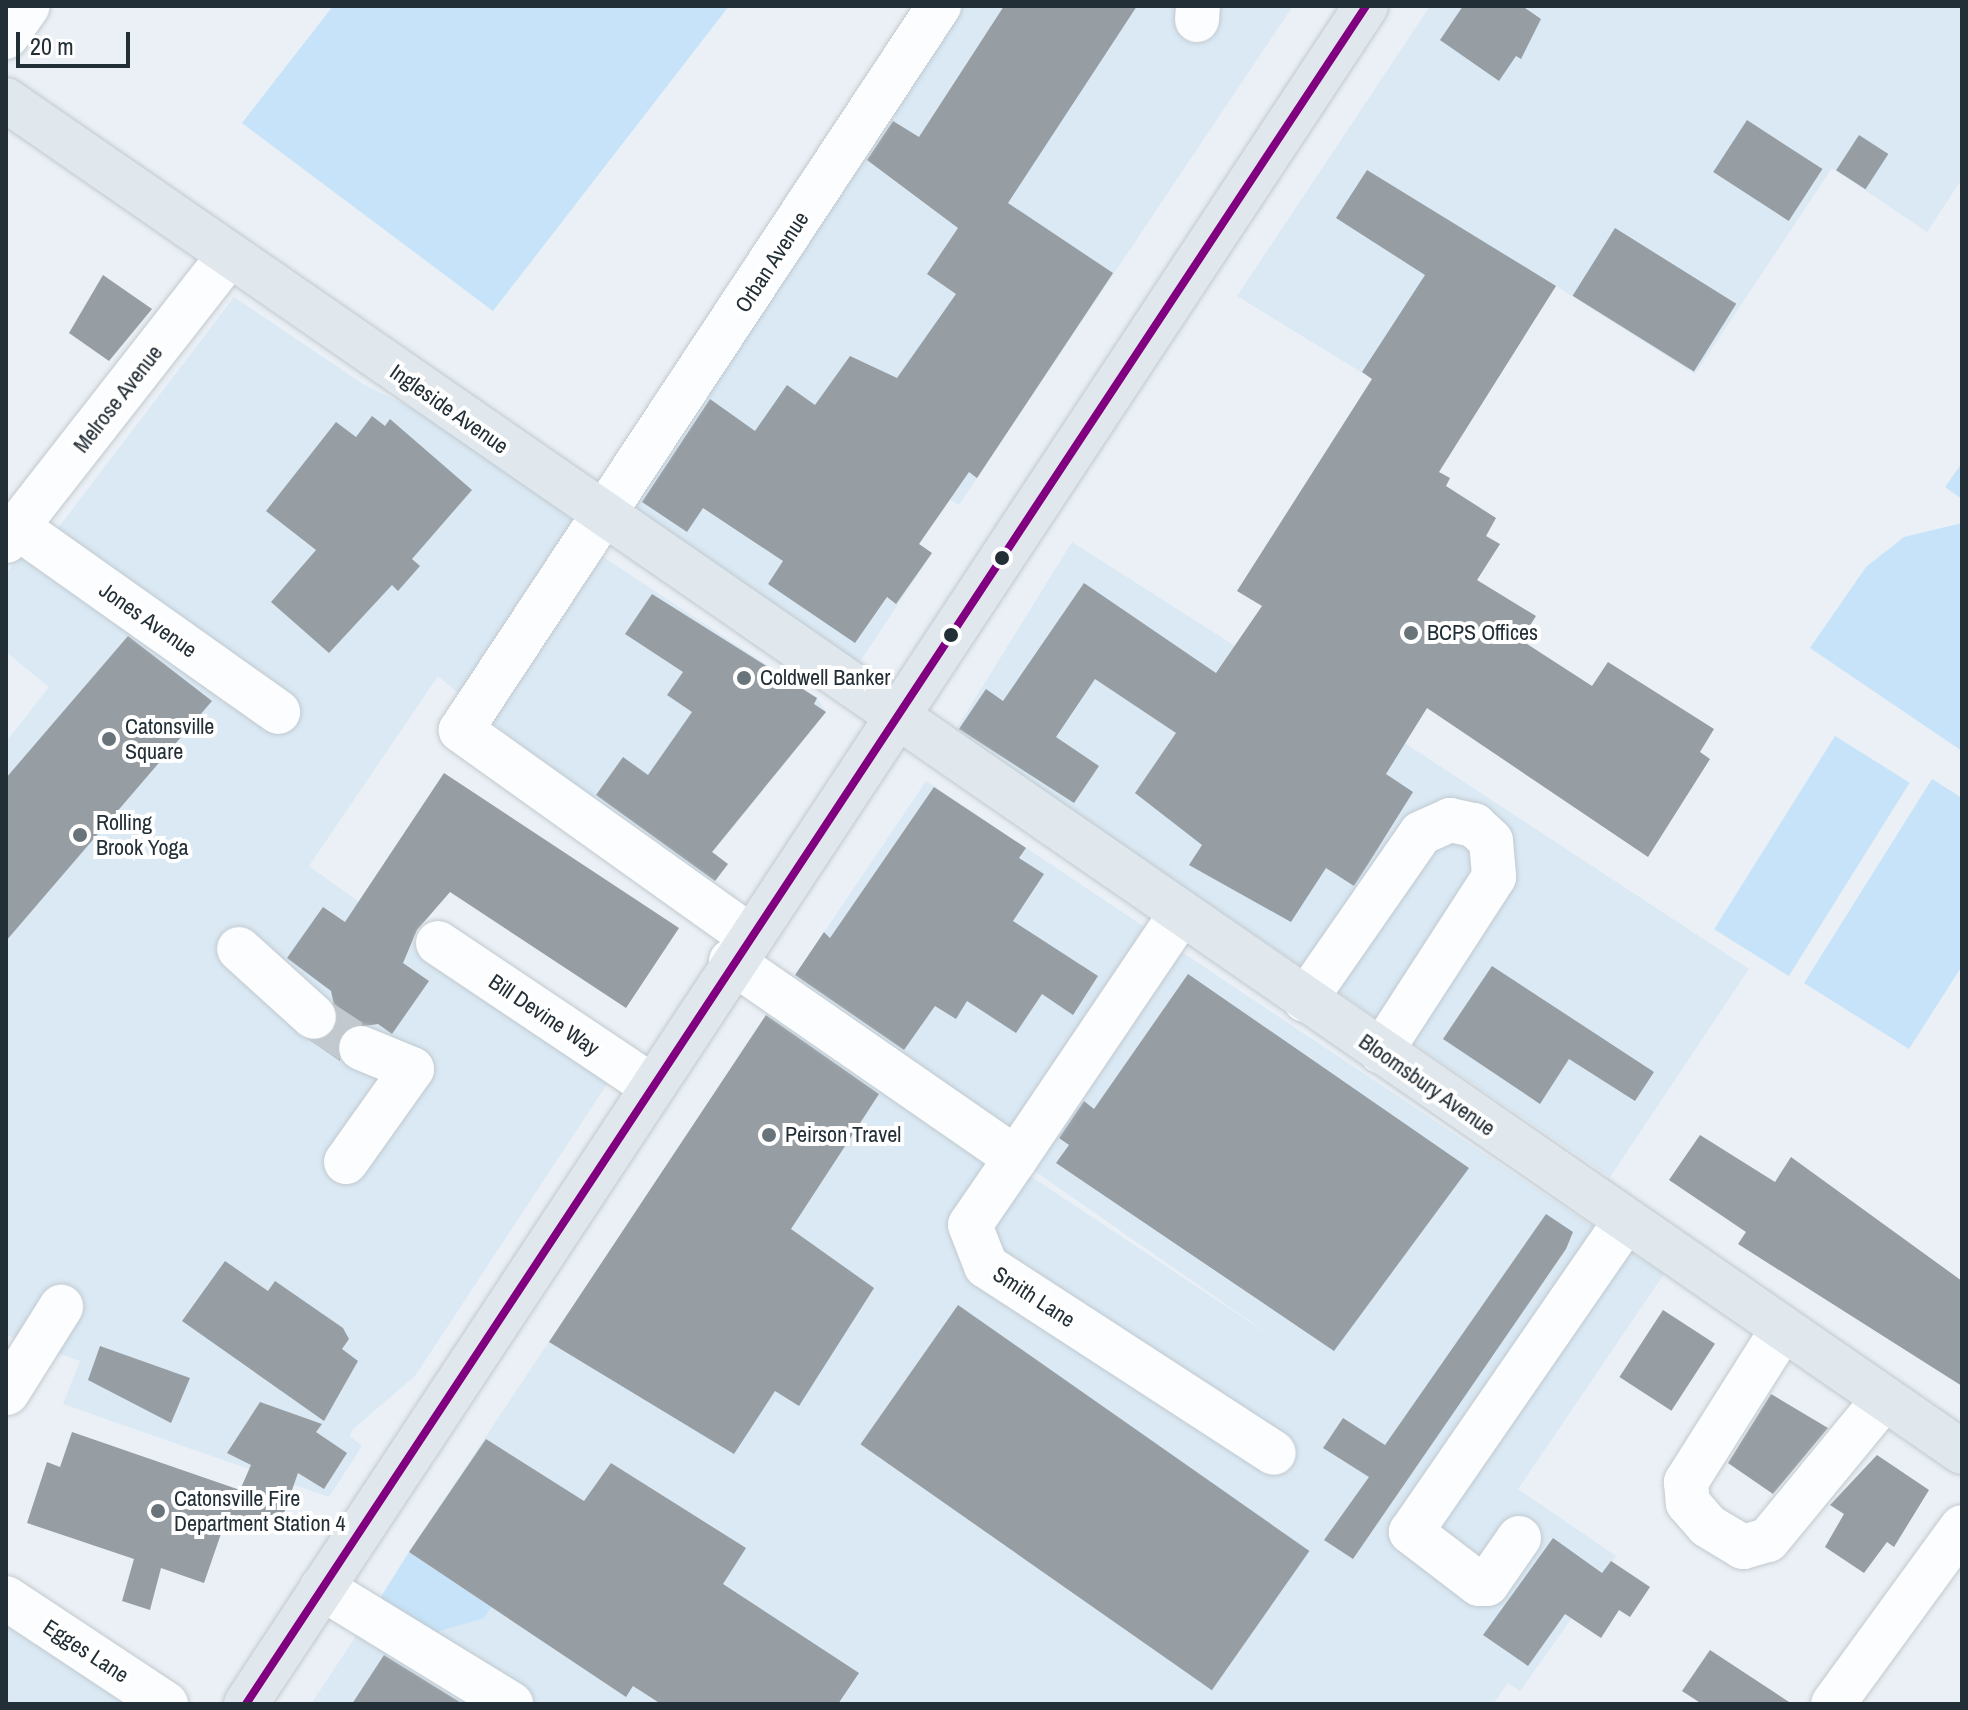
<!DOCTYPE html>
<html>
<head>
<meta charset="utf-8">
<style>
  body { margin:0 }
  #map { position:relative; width:1968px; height:1710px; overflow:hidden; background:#eaf0f5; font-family:"Archivo Narrow",sans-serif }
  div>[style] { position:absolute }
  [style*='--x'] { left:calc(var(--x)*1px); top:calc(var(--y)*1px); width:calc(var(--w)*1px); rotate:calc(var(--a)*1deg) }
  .built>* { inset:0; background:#dae9f4 }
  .green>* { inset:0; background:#c6e3f9; transform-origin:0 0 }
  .building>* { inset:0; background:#969ea4; transform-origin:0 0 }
  .minor-tunnel>* { height:44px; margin-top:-22px; transform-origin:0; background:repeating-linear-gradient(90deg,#c2c9cf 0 44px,transparent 0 66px) }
  .roads { filter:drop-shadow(0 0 2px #c1c9cf) drop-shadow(0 0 2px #c1c9cf) }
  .minor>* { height:44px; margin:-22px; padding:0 22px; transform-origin:22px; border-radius:22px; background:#fcfdfe }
  .major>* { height:44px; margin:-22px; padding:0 22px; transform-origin:22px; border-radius:22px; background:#e0e8ed }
  .bus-1>* { height:8px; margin:-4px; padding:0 4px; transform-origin:4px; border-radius:4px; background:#800080 }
  .dots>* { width:22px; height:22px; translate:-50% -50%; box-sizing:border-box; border:4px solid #fff; border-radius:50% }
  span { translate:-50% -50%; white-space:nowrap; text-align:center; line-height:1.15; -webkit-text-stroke:8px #fff; paint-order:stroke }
  .street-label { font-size:22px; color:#232f37 }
  .poi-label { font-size:22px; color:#232f37 }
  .left { translate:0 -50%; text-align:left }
  .frame { position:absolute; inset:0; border:8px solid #232f37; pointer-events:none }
  .scale { position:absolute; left:16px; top:32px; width:114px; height:36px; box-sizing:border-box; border:4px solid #232f37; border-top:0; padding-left:10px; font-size:24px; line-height:28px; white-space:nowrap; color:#232f37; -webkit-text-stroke:6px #fff; paint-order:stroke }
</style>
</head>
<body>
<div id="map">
  <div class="built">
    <i style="clip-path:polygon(954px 6px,1293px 6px,959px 505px,950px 500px,919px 544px,932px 553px,859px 663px,630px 510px,884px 112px,895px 120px,894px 101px)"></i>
    <i style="clip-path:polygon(1430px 6px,1962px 6px,1962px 179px,1927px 232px,1832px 168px,1695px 374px,1556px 286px,1462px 434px,1237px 296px)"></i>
    <i style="clip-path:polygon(234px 297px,363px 384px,433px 419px,585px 526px,597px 553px,817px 698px,826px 712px,713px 852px,728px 864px,711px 887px,537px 760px,438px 676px,309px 866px,609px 1081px,415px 1376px,353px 1429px,350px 1436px,362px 1446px,329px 1497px,63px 1404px,80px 1361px,6px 1335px,6px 742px,49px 687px,6px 652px,6px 573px,44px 526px,55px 532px)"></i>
    <i style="clip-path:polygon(1072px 542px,1235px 646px,1243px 637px,1749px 969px,1610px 1177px,955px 731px)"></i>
    <i style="clip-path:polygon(926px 781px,1664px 1274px,1518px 1489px,1616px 1556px,1520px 1691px,1508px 1683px,1493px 1704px,311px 1704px,362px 1627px,433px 1633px,484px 1617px,490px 1606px,409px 1552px,773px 1005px,1277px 1340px,1016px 1158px,788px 986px)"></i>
    <i style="clip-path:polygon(6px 1626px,62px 1662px,125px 1704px,6px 1704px)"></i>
  </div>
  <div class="green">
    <i style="clip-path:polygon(333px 6px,729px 6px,493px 311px,242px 123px)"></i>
    <i style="clip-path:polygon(1962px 463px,1962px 499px,1945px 487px)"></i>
    <i style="clip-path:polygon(1962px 523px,1962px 751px,1810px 648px,1866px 567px,1904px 537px)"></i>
    <i style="left:1835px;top:736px;width:88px;height:228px;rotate:32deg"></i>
    <i style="clip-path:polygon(1932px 779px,1962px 798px,1962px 966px,1909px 1049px,1804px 983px)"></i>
    <i style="clip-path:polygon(409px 1552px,491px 1607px,484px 1618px,433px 1633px,377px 1603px)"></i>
  </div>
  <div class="building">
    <i style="clip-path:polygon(1004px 6px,1137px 6px,1008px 203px,1113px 273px,977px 478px,969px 472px,919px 544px,932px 553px,896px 604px,887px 597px,855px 643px,768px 584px,783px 561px,703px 508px,687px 532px,642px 502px,710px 399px,755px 431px,787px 385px,815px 405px,850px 356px,897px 378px,956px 294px,927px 274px,958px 228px,867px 160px,893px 121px,919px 137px)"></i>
    <i style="clip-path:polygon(1463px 6px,1522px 6px,1541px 19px,1521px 59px,1516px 56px,1499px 81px,1440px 40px)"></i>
    <i style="left:1747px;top:120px;width:90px;height:62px;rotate:33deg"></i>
    <i style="left:1859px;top:135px;width:35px;height:42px;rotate:33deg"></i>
    <i style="clip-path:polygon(1367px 170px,1556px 286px,1439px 472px,1450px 478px,1446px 486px,1496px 518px,1486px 536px,1500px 544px,1477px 580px,1536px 616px,1521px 640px,1592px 686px,1608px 662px,1714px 729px,1700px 752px,1710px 759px,1648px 857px,1427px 708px,1386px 774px,1413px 792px,1370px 861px,1354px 886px,1326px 868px,1291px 922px,1189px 865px,1202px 845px,1135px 793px,1176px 733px,1095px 679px,1056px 737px,1099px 766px,1074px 803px,959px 729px,986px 689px,1003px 701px,1084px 583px,1216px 673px,1262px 606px,1237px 591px,1372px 379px,1362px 372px,1425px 275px,1336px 218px)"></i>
    <i style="left:1615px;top:228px;width:143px;height:80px;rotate:32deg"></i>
    <i style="clip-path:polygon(103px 275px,152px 309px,109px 361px,69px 333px)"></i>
    <i style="clip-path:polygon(372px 416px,385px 426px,390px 419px,472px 490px,412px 559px,420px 566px,398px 591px,392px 585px,329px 653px,271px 602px,316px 550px,266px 511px,336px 422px,356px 437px)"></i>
    <i style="clip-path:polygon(652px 594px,817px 698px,814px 704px,826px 712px,712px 852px,728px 864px,715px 881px,596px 795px,623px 757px,648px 775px,692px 712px,667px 695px,683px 672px,625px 634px)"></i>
    <i style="clip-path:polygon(128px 636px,212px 701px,6px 941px,6px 778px)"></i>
    <i style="clip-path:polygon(444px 773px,679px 928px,626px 1008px,450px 892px,417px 930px,403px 963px,429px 981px,392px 1034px,378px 1024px,345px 1029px,338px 1039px,340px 1061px,311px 1041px,332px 1034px,338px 1023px,331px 991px,287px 958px,323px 907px,345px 922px)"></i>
    <i style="clip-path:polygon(934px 787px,1026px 848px,1019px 858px,1044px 874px,1013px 921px,1098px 976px,1073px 1015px,1042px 994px,1016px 1033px,967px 1001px,956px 1019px,935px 1006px,904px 1050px,795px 975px,824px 932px,830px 938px)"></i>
    <i style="clip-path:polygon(1492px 966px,1654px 1072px,1635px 1101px,1569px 1059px,1540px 1104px,1443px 1039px)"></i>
    <i style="clip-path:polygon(1188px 974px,1469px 1168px,1334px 1351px,1056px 1163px,1069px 1145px,1059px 1138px,1084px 1101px,1094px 1109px)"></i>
    <i style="clip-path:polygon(766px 1015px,879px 1094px,791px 1229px,874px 1288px,799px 1406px,775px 1391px,734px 1454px,549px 1342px)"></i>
    <i style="clip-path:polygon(1700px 1135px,1775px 1182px,1791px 1157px,1962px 1281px,1962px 1386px,1738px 1244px,1746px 1232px,1669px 1180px)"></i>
    <i style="clip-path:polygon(1546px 1214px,1573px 1232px,1566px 1249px,1353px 1559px,1324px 1540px,1369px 1477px,1323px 1448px,1343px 1418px,1385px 1445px)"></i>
    <i style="clip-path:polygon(225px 1261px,268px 1291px,275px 1281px,343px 1328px,349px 1339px,342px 1349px,358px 1361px,324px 1421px,182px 1321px)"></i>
    <i style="left:958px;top:1305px;width:429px;height:170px;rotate:35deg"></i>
    <i style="left:1663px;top:1310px;width:62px;height:80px;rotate:33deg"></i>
    <i style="clip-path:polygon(100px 1346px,190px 1378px,171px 1423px,88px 1380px)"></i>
    <i style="clip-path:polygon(1771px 1394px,1828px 1428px,1773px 1494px,1728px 1463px)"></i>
    <i style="clip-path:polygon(260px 1402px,322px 1424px,316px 1432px,347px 1453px,324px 1489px,298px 1473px,277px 1533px,247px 1523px,243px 1534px,223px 1528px,204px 1583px,161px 1568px,150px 1610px,122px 1601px,134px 1559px,27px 1523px,47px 1462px,60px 1467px,72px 1432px,240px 1490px,251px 1465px,227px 1453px)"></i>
    <i style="clip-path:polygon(486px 1439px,584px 1501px,611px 1463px,746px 1548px,723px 1584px,859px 1673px,838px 1704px,661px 1704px,633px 1686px,626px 1697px,409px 1552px)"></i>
    <i style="clip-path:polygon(1877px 1455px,1929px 1490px,1894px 1547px,1887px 1542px,1864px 1573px,1825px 1547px,1844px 1514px,1830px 1505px)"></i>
    <i style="clip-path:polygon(1553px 1538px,1602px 1573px,1611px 1561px,1650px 1587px,1630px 1617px,1619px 1610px,1601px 1638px,1565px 1614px,1528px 1666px,1483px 1635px)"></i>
    <i style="clip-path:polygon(1710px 1650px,1792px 1704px,1702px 1704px,1682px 1691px)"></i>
    <i style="clip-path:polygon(384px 1655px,463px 1704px,352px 1704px)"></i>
  </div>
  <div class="minor-tunnel">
    <i style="--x:314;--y:1017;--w:56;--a:33.4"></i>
  </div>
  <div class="roads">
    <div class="minor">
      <i style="--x:1197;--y:20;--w:14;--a:-86"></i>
      <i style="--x:6;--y:37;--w:38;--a:-55"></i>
      <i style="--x:17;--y:527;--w:320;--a:35.3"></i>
      <i style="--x:6;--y:541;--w:362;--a:-52"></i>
      <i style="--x:748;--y:935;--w:353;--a:-144.5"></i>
      <i style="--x:461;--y:730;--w:868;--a:-56.57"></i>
      <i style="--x:438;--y:943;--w:257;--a:33.8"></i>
      <i style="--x:239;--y:949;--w:101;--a:42.2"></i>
      <i style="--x:731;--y:961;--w:346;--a:34.7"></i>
      <i style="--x:1016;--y:1158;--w:81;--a:124.5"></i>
      <i style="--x:970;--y:1225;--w:44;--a:68.7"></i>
      <i style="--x:986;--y:1266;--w:343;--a:33"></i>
      <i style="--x:1305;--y:1000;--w:203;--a:-55.2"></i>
      <i style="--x:1421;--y:833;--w:32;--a:-24"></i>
      <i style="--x:1450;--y:820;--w:25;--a:12"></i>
      <i style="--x:1474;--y:825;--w:23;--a:43"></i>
      <i style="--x:1491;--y:841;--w:36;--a:85"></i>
      <i style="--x:1494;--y:877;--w:208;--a:122.9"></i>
      <i style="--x:1016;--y:1158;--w:295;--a:-56"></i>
      <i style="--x:346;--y:1162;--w:114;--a:-54.6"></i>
      <i style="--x:412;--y:1069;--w:55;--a:-157.6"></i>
      <i style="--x:1782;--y:1330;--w:180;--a:122.3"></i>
      <i style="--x:1686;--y:1482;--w:21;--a:85"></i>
      <i style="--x:1688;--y:1503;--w:30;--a:49"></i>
      <i style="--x:1708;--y:1526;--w:41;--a:31"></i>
      <i style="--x:1743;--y:1547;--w:26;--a:-16"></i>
      <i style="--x:1768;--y:1540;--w:183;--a:-50.6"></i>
      <i style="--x:7;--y:1393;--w:102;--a:-57.9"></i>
      <i style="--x:1519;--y:1538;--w:56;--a:124.8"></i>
      <i style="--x:1487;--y:1584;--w:8;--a:180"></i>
      <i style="--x:1479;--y:1584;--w:86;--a:-142.6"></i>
      <i style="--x:1411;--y:1532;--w:375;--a:-55.4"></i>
      <i style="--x:322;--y:1588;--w:222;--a:31.5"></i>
      <i style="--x:6;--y:1598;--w:192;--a:33.5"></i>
      <i style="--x:1833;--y:1704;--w:219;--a:-53.9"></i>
    </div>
    <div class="major">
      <i style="--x:6;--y:100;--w:2378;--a:34.65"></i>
      <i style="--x:246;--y:1704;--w:2034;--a:-56.59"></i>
    </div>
  </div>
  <div class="bus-1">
    <i style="--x:246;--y:1704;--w:2034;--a:-56.59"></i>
  </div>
  <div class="dots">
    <i style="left:1002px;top:558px;background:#232f37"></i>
    <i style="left:1411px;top:633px;background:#69737a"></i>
    <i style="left:951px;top:635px;background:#232f37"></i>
    <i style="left:744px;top:678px;background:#69737a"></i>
    <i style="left:109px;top:739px;background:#69737a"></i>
    <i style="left:80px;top:835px;background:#69737a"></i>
    <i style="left:769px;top:1135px;background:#69737a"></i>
    <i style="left:158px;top:1511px;background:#69737a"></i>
  </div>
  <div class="street-label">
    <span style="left:772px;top:262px;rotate:-57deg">Orban Avenue</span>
    <span style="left:118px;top:399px;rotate:-52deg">Melrose Avenue</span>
    <span style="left:449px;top:409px;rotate:35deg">Ingleside Avenue</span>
    <span style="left:148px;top:620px;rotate:35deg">Jones Avenue</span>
    <span style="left:544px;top:1015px;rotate:34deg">Bill Devine Way</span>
    <span style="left:1427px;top:1085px;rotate:35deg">Bloomsbury Avenue</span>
    <span style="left:1034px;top:1297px;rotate:33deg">Smith Lane</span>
    <span style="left:86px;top:1651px;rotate:33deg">Egges Lane</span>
  </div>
  <div class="poi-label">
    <span class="left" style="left:1427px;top:633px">BCPS Offices</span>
    <span class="left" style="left:760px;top:678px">Coldwell Banker</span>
    <span class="left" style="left:125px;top:739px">Catonsville<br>Square</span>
    <span class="left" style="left:96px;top:835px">Rolling<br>Brook Yoga</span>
    <span class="left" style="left:785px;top:1135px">Peirson Travel</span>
    <span class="left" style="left:174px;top:1511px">Catonsville Fire<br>Department Station 4</span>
  </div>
  <div class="frame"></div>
  <div class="scale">20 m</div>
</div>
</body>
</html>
